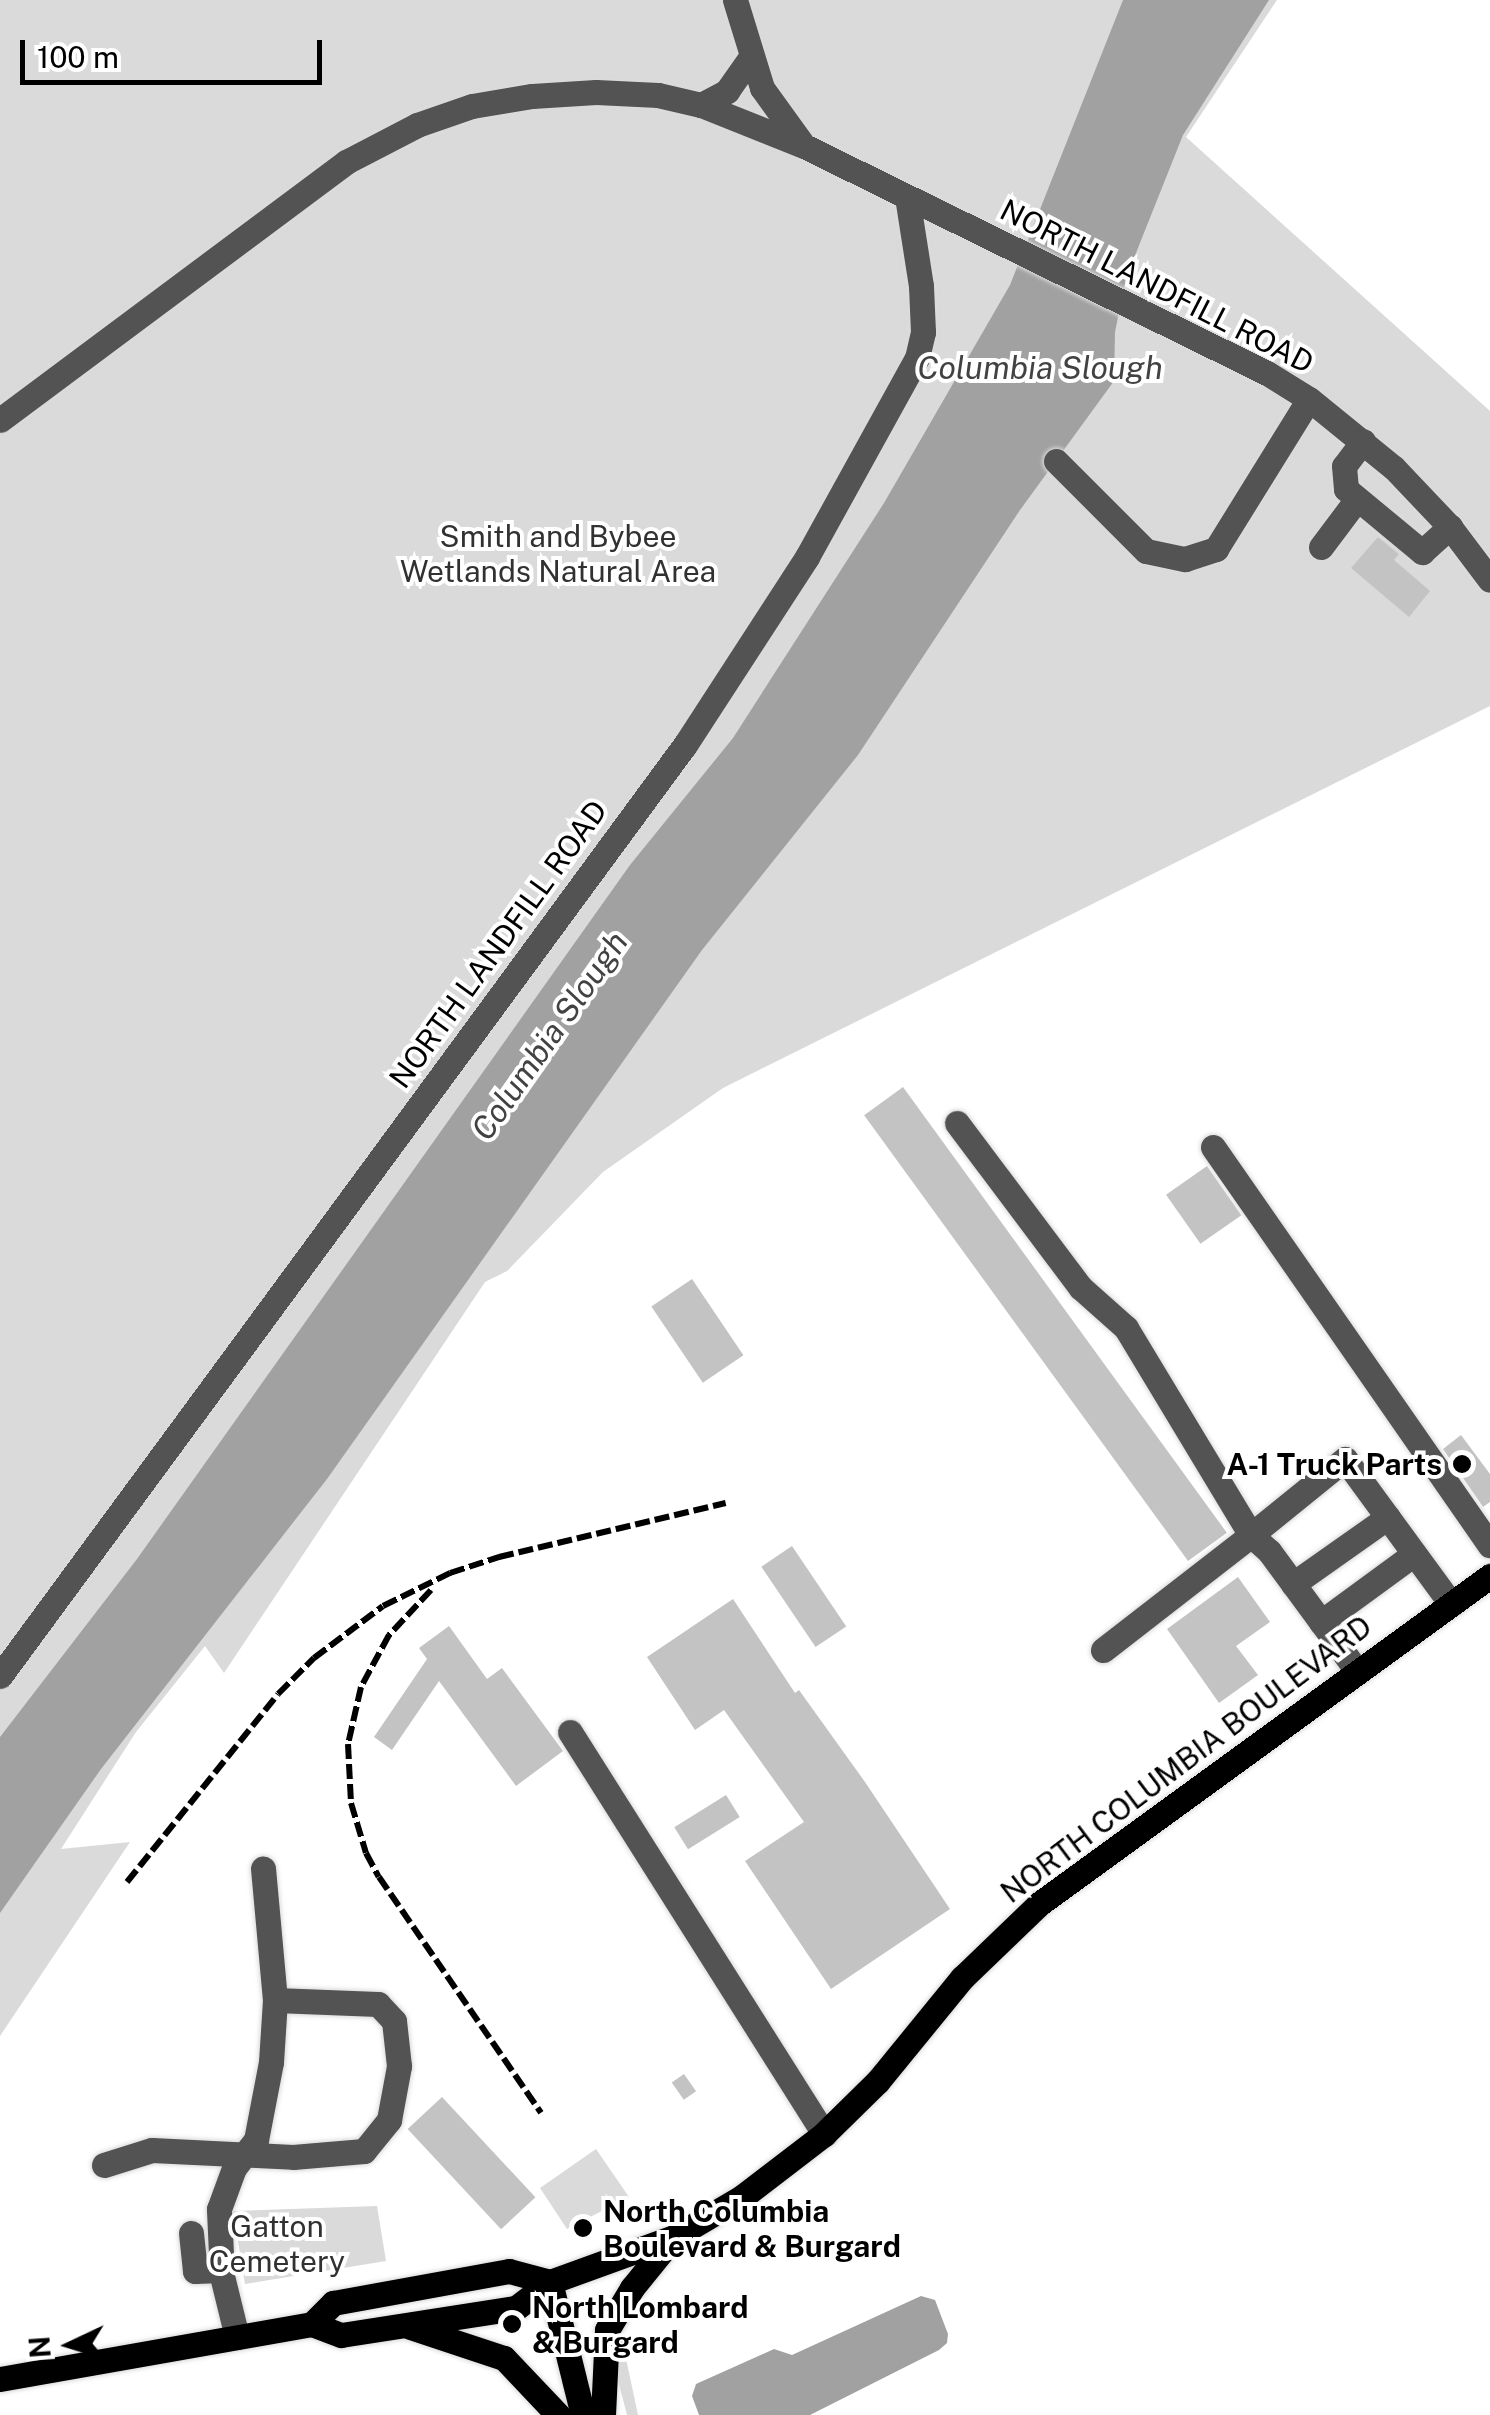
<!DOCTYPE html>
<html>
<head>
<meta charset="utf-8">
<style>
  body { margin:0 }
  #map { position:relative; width:1490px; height:2415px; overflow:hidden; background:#fff; font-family:"Public Sans",sans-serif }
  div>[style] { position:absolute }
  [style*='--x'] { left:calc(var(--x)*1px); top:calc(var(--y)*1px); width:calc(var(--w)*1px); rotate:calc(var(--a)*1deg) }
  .green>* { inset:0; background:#dadada }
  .water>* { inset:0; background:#a1a1a1 }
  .building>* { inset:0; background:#c3c3c3; transform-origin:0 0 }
  .roads { filter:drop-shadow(0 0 2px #dbdbdb) drop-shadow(0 0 2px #dbdbdb) }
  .minor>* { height:25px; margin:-12.5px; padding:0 12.5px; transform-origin:12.5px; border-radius:12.5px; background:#535353 }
  .major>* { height:25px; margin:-12.5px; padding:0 12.5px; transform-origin:12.5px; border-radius:12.5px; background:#000 }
  .rail>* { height:6px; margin-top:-3px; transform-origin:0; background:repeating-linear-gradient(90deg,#000 0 15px,transparent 0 20px) }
  .dots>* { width:28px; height:28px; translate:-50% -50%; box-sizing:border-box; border:5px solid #fff; border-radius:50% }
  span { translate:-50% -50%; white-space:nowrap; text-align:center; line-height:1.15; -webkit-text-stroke:8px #fff; paint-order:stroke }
  .street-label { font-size:30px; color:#000 }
  .park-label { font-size:30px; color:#313131 }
  .poi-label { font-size:30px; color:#000; font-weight:700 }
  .right { translate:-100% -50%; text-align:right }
  .left { translate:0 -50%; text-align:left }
  .water-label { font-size:32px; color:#424242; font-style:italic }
  .north { position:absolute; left:20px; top:2295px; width:100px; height:100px; -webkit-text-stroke:8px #fff; paint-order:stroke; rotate:266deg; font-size:28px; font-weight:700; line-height:40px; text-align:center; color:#000 }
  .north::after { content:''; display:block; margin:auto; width:35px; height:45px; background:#000; clip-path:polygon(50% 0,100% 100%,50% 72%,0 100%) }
  .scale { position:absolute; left:20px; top:40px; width:302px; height:45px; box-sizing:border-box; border:5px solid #000; border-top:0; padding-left:12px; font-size:30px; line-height:35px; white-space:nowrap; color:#000; -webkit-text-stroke:8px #fff; paint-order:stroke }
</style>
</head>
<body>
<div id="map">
  <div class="green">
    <i style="clip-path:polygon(0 0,1277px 0,1186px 137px,1490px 411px,1490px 706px,723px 1088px,603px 1172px,507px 1271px,485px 1282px,224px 1673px,205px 1646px,136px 1732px,61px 1849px,130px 1842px,0 2036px)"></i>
    <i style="clip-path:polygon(596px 2149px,629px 2197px,567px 2229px,540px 2188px)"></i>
    <i style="clip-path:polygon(377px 2206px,386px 2261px,245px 2284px,233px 2211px)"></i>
    <i style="clip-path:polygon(618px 2334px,621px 2335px,638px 2415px,627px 2415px,616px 2373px)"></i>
  </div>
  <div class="water">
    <i style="clip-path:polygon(1123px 0,1269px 0,1183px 135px,1126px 278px,1115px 332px,1114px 381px,1020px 510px,858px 755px,702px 950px,327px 1479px,101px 1769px,0 1913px,0 1737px,137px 1559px,630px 865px,733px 738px,884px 503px,1010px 285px)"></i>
    <i style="clip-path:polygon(921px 2296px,935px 2300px,948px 2334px,947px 2343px,939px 2350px,810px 2415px,699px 2415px,692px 2396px,696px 2384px,774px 2349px,792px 2355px)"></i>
  </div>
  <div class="building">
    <i style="clip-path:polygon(1378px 537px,1399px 554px,1394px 560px,1430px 591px,1409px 617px,1351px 568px)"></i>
    <i style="left:903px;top:1087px;width:551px;height:48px;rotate:54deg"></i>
    <i style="left:1207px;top:1166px;width:60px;height:50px;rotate:55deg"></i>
    <i style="left:692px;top:1279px;width:92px;height:49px;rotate:56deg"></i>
    <i style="clip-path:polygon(1461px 1435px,1490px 1474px,1490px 1502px,1483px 1507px,1443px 1449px)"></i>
    <i style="left:792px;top:1546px;width:97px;height:37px;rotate:56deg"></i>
    <i style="clip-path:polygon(1238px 1577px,1270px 1622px,1236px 1646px,1258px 1675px,1219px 1703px,1167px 1629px)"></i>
    <i style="clip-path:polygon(733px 1599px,795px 1693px,799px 1690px,865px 1782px,950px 1909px,831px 1989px,745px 1861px,804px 1822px,724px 1710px,695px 1730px,647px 1657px)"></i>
    <i style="clip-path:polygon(449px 1626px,487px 1679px,502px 1668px,563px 1751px,516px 1786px,439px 1681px,392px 1750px,374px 1737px,427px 1659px,419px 1648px)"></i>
    <i style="left:726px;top:1795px;width:26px;height:61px;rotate:58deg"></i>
    <i style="left:684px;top:2074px;width:21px;height:15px;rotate:55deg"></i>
    <i style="left:442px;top:2097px;width:137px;height:47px;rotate:47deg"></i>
  </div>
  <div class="roads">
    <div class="minor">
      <i style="--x:735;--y:0;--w:92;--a:72.9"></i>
      <i style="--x:762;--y:88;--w:67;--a:54.2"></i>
      <i style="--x:701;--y:105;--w:30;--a:-28"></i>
      <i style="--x:727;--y:91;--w:39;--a:-55"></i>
      <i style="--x:0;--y:420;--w:432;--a:-36.7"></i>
      <i style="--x:346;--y:162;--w:80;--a:-27.5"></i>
      <i style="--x:417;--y:125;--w:58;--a:-19.1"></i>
      <i style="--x:472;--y:106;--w:61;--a:-9.5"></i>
      <i style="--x:532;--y:96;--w:64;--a:-3.6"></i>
      <i style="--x:596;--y:92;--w:62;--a:2.8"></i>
      <i style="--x:658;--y:95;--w:44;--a:13.1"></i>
      <i style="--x:701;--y:105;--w:111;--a:21.7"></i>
      <i style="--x:804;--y:146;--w:516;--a:26.12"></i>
      <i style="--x:1267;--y:373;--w:49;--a:31.8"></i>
      <i style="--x:1309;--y:399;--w:109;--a:39.1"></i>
      <i style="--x:1394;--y:468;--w:81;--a:46.5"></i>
      <i style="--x:1450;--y:527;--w:66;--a:53"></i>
      <i style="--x:1363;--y:441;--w:31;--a:127"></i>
      <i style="--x:1344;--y:466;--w:23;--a:85"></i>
      <i style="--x:1346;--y:489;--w:99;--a:39.7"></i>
      <i style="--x:1422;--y:552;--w:38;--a:-42"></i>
      <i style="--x:1056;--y:461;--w:127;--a:45"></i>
      <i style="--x:1146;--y:551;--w:40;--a:12"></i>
      <i style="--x:1185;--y:559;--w:33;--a:-18"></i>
      <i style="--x:1216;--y:549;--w:176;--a:-58.2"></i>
      <i style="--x:1321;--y:547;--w:60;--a:-53.1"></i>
      <i style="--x:957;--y:1123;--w:206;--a:53.1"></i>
      <i style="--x:1081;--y:1288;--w:60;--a:41.6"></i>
      <i style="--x:1126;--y:1328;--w:242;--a:58.9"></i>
      <i style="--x:1251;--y:1535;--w:121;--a:-39"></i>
      <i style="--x:1345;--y:1459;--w:180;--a:53.8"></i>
      <i style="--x:1213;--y:1147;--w:485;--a:55.2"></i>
      <i style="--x:1293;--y:1584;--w:116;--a:-35.2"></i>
      <i style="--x:1321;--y:1622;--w:115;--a:-36.2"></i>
      <i style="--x:1103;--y:1650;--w:187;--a:-37.8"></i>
      <i style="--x:1251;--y:1535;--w:24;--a:42"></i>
      <i style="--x:1269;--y:1551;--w:150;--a:53.7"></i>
      <i style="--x:0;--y:1676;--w:1156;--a:-53.66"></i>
      <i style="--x:685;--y:745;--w:224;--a:-57"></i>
      <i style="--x:807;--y:557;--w:227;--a:-61.1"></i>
      <i style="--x:917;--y:358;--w:27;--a:-77"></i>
      <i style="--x:923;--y:332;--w:46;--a:-92.5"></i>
      <i style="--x:921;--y:286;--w:90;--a:-98.9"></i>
      <i style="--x:570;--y:1732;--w:476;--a:57.7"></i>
      <i style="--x:104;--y:2165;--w:50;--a:-17.4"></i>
      <i style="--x:152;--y:2150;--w:141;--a:2.8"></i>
      <i style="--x:293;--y:2157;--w:71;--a:-4.8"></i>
      <i style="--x:364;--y:2151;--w:40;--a:-51"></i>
      <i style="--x:389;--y:2120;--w:55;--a:-79.5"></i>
      <i style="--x:399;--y:2066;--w:45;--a:-96.3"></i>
      <i style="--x:394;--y:2021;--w:23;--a:-133"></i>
      <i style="--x:378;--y:2004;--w:103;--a:-177.8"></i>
      <i style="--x:191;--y:2233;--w:38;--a:84"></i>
      <i style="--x:195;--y:2271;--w:27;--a:-2"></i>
      <i style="--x:237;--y:2337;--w:63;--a:-103.8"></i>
      <i style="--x:222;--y:2276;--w:67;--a:-92.6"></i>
      <i style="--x:219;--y:2209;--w:44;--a:-69.9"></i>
      <i style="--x:234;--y:2168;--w:36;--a:-52"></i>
      <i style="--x:256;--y:2140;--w:79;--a:-79.1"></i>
      <i style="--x:271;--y:2062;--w:62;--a:-86.3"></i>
      <i style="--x:275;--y:2000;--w:132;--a:-95.2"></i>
    </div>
    <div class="major">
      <i style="--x:550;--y:2282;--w:137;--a:76.1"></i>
      <i style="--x:312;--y:2324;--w:30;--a:-45"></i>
      <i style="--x:333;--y:2303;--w:179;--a:-10.3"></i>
      <i style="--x:509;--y:2271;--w:42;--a:15"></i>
      <i style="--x:410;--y:2327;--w:99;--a:18.3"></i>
      <i style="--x:504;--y:2358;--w:79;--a:46.5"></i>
      <i style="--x:0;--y:2379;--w:317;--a:-10"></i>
      <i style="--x:312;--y:2324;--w:31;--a:21"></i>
      <i style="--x:341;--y:2335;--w:177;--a:-8.8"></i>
      <i style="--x:516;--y:2308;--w:43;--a:-37.4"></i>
      <i style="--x:550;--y:2282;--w:132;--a:-19.9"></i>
      <i style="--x:674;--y:2237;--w:79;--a:-30.5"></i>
      <i style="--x:742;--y:2197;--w:103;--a:-37.5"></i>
      <i style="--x:824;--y:2134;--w:76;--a:-44.5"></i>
      <i style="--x:878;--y:2081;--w:133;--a:-50.8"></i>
      <i style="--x:962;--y:1978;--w:107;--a:-43.9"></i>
      <i style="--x:1039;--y:1904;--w:558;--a:-36.03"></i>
      <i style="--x:603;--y:2415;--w:85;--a:-87.3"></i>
      <i style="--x:607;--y:2330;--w:49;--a:-59.2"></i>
      <i style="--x:632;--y:2288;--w:60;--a:-51"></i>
    </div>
  </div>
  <div class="rail">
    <i style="--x:431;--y:1590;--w:62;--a:133"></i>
    <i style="--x:389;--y:1635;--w:59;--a:118.3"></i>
    <i style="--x:361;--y:1687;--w:58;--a:102.8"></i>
    <i style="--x:348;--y:1744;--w:59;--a:87.1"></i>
    <i style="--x:351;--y:1803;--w:52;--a:73.3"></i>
    <i style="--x:366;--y:1853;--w:27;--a:62"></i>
    <i style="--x:379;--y:1877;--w:286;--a:55.5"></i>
    <i style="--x:127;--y:1882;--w:241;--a:-51.2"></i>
    <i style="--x:278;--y:1694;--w:51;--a:-45"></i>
    <i style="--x:314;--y:1658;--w:86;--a:-37"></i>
    <i style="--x:383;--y:1606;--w:75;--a:-26.2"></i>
    <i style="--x:450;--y:1573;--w:52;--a:-18.1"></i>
    <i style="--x:499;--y:1557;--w:233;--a:-13.4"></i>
  </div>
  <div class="dots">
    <i style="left:1462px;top:1464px;background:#000"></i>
    <i style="left:583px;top:2228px;background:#000"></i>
    <i style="left:512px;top:2324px;background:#000"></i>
  </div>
  <div class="street-label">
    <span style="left:1157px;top:286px;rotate:27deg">NORTH LANDFILL ROAD</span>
    <span style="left:498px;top:944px;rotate:-54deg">NORTH LANDFILL ROAD</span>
    <span style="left:1186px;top:1759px;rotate:-37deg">NORTH COLUMBIA BOULEVARD</span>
  </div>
  <div class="park-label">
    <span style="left:558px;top:553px">Smith and Bybee<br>Wetlands Natural Area</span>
    <span style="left:277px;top:2243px">Gatton<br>Cemetery</span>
  </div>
  <div class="poi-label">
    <span class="right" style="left:1442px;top:1464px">A-1 Truck Parts</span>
    <span class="left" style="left:603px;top:2228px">North Columbia<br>Boulevard &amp; Burgard</span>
    <span class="left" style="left:532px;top:2324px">North Lombard<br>&amp; Burgard</span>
  </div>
  <div class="water-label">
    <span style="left:1040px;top:368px">Columbia Slough</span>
    <span style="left:550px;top:1036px;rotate:-55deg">Columbia Slough</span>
  </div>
  <div class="north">N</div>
  <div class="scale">100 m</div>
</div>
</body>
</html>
